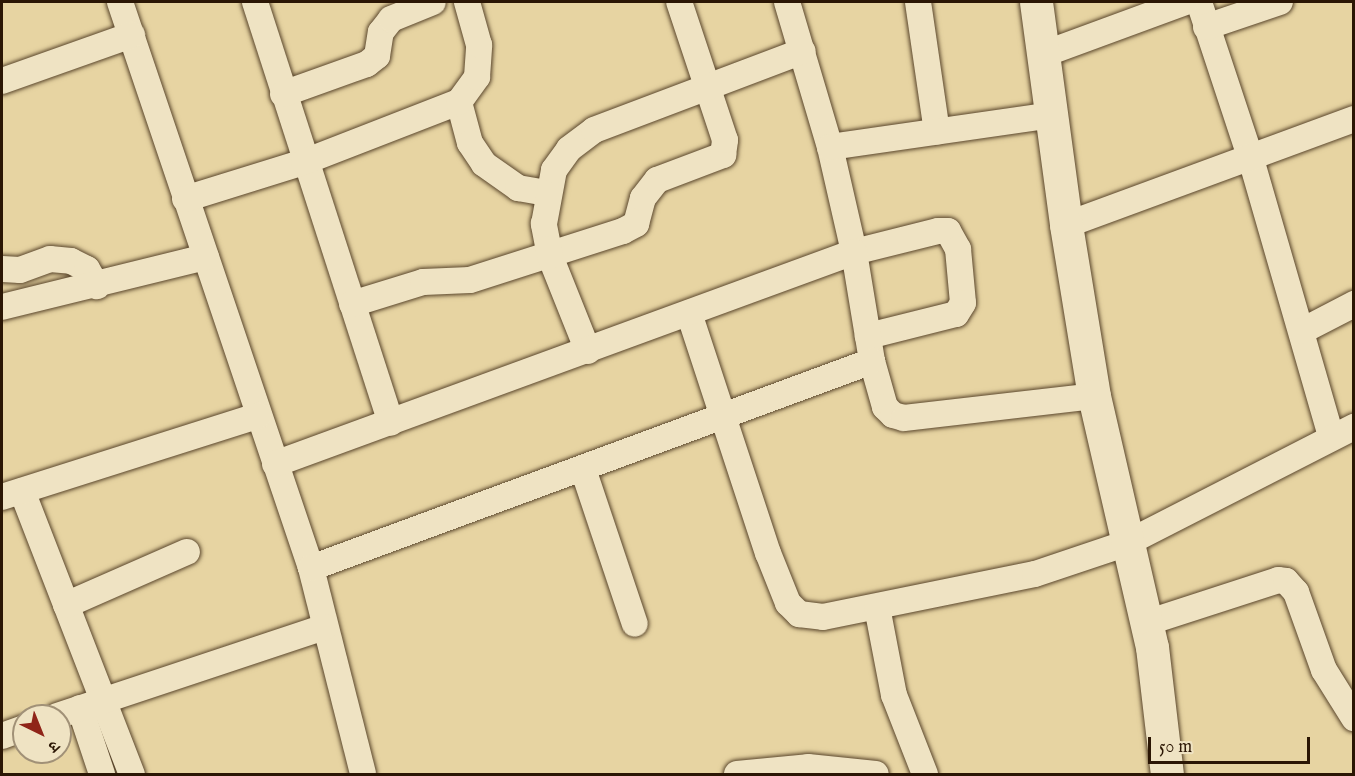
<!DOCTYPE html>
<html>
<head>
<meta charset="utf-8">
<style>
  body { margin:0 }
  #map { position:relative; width:1355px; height:776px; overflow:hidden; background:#e7d4a2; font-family:"IM FELL English","Noto Serif Devanagari",serif }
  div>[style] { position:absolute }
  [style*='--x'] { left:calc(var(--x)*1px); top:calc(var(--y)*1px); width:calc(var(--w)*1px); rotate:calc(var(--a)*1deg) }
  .roads { filter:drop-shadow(0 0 2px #5a462c) drop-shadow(0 0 2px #5a462c) }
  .minor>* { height:26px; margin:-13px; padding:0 13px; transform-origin:13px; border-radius:13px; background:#efe3c3 }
  .tertiary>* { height:33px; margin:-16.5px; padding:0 16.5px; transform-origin:16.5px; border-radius:16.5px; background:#efe3c3 }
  span { translate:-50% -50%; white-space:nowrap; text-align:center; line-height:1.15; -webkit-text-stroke:6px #efe3c3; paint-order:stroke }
  .frame { position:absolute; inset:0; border:3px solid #2b1604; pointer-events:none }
  .north { position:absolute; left:12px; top:704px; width:60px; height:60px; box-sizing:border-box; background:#efe3c3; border:2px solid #a19177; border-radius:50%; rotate:137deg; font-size:16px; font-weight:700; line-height:24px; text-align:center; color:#2b1604 }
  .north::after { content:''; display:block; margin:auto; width:21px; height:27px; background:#8f2418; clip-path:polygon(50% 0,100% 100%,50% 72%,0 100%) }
  .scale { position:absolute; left:1148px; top:737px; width:162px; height:27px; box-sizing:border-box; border:3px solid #2b1604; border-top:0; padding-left:8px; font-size:18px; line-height:21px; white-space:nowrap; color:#2b1604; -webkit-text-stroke:4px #efe3c3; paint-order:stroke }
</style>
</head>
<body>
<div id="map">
  <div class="roads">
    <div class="minor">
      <i style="--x:120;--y:2;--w:597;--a:71.35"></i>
      <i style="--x:311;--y:568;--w:212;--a:75.8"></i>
      <i style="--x:255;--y:2;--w:442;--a:72.1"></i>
      <i style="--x:787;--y:2;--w:151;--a:73.5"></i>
      <i style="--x:830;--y:147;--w:108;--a:77.1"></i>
      <i style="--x:854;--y:252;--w:87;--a:-14"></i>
      <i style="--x:938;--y:231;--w:10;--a:0"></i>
      <i style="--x:948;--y:231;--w:21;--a:61"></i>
      <i style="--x:958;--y:249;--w:54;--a:84.7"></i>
      <i style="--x:963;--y:303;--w:13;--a:122"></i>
      <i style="--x:956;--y:314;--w:91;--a:166"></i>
      <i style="--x:918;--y:2;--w:131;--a:81.7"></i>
      <i style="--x:1199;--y:2;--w:165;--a:71.7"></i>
      <i style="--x:1251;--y:159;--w:288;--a:73.9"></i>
      <i style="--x:1206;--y:27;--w:78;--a:-18.7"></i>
      <i style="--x:1044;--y:54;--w:150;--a:-20.2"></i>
      <i style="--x:2;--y:81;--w:138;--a:-19.5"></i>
      <i style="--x:283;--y:94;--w:89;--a:-19.7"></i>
      <i style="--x:367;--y:64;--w:13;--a:-39"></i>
      <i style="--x:377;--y:56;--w:24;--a:-81"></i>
      <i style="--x:381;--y:32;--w:16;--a:-52"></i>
      <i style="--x:391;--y:19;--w:45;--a:-22"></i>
      <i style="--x:459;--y:102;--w:42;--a:75"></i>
      <i style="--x:470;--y:143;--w:25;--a:56"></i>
      <i style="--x:484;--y:164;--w:42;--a:35.2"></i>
      <i style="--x:518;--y:188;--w:29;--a:10"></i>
      <i style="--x:830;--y:147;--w:225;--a:-8.2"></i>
      <i style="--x:185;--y:199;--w:125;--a:-17.3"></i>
      <i style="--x:304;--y:162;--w:166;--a:-21.2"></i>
      <i style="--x:459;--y:102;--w:31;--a:-54"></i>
      <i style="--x:477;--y:77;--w:32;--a:-86"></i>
      <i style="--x:479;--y:45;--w:45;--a:-105.6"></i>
      <i style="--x:1066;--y:225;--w:307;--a:-20.2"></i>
      <i style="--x:2;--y:269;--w:18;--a:3"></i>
      <i style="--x:20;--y:270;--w:32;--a:-20"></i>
      <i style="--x:50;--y:259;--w:21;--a:5"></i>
      <i style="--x:71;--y:261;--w:18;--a:27"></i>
      <i style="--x:87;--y:269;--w:20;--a:60"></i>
      <i style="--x:352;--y:304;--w:74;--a:-17.2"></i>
      <i style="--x:423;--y:282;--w:47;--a:-2.4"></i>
      <i style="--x:470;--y:280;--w:161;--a:-17.8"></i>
      <i style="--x:623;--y:231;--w:15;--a:-28"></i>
      <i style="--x:636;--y:224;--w:27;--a:-75"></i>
      <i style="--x:643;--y:198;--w:23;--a:-52"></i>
      <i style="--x:657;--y:180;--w:71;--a:-20.7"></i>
      <i style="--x:723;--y:155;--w:15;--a:-82"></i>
      <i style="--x:725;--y:140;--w:145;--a:-108.4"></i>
      <i style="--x:2;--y:307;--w:210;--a:-13.8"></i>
      <i style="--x:689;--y:313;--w:253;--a:71.8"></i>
      <i style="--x:768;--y:553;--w:54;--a:68.2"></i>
      <i style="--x:788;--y:603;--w:16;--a:45"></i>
      <i style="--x:799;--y:614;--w:24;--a:7"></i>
      <i style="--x:823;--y:617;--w:216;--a:-11.5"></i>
      <i style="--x:1035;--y:574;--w:97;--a:-18.6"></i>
      <i style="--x:1127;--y:543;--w:255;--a:-27.1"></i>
      <i style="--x:1302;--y:331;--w:59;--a:-27.4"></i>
      <i style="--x:588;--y:351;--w:102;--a:-111.8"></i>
      <i style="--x:550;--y:256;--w:33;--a:-101"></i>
      <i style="--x:544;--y:224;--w:55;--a:-79.5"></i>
      <i style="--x:554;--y:170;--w:26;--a:-54"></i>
      <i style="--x:569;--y:149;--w:31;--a:-37"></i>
      <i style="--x:594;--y:130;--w:223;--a:-20.7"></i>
      <i style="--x:275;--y:464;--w:617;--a:-20.11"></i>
      <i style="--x:854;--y:252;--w:110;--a:80.6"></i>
      <i style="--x:872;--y:361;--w:48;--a:74.2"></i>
      <i style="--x:885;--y:407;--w:11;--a:45"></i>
      <i style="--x:893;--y:415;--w:11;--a:15"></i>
      <i style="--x:904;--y:418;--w:191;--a:-6.6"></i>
      <i style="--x:583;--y:469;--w:163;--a:71.5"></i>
      <i style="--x:22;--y:491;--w:304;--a:68.8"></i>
      <i style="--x:2;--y:497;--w:269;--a:-17.6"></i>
      <i style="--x:311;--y:568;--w:598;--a:-20.25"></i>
      <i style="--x:66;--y:605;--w:132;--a:-23.7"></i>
      <i style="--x:877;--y:607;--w:90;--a:79.1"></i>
      <i style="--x:894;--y:695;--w:85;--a:68.6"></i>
      <i style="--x:1146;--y:623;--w:139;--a:-18"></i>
      <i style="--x:1278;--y:580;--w:8;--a:7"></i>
      <i style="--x:1286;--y:581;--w:15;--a:48"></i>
      <i style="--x:1296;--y:592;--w:83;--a:70.3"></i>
      <i style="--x:1324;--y:670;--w:57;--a:58"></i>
      <i style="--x:80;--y:708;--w:70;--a:71.6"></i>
      <i style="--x:57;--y:716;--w:282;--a:-18.4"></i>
      <i style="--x:2;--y:736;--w:23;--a:-20"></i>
      <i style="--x:737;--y:774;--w:71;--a:-5.6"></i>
      <i style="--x:808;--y:767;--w:68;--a:5.9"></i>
    </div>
    <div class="tertiary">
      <i style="--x:1036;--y:2;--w:225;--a:82.3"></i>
      <i style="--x:1066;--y:225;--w:173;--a:80.7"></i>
      <i style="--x:1094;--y:396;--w:258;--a:77"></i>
      <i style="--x:1152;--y:647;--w:128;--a:83.3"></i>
    </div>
  </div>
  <div class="frame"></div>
  <div class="north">उ</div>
  <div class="scale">50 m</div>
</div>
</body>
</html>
